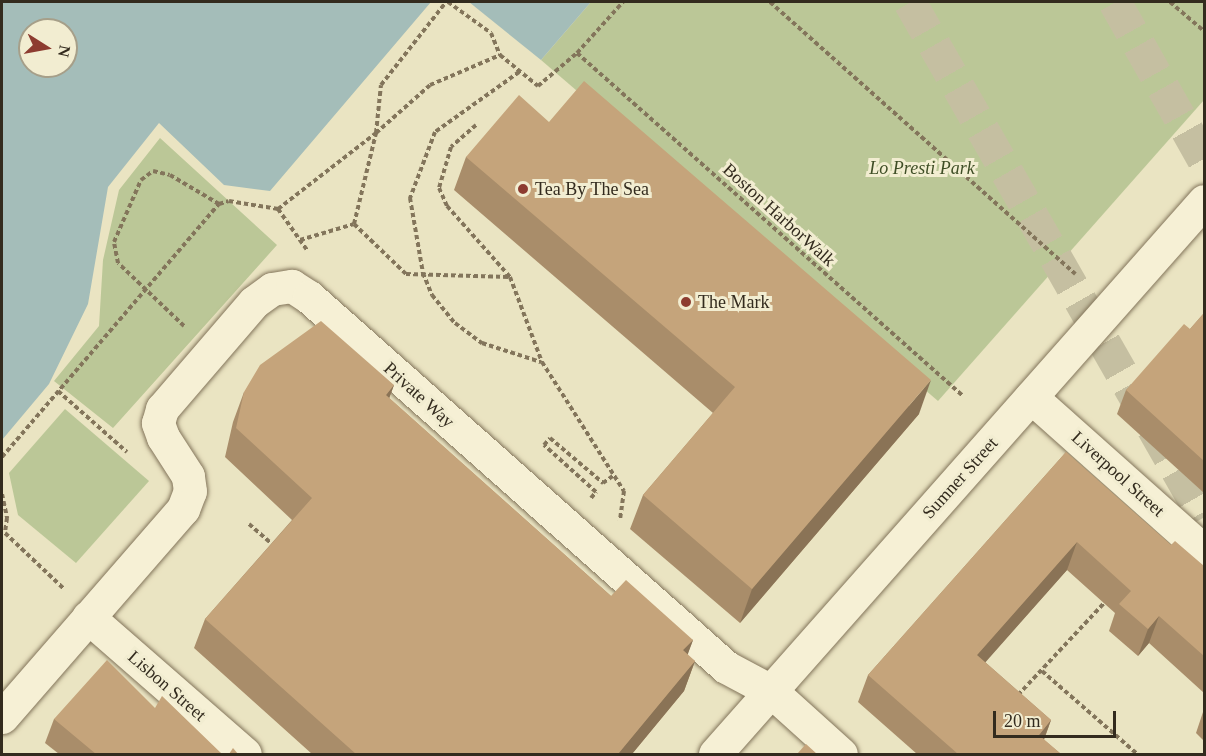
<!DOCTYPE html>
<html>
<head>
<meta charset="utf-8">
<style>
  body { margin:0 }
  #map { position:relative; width:1206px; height:756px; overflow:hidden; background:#eae4c2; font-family:Georgia,serif }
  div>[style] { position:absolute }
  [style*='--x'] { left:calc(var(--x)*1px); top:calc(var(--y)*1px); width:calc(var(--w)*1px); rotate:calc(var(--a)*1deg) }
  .green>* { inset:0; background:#bbc797 }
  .water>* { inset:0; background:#a4bdb9 }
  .highway-tunnel>* { height:33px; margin-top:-16.5px; transform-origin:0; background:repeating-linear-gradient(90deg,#c5bfa1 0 33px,transparent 0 49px) }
  .path>* { height:4px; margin-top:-2px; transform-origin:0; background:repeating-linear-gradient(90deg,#83755b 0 4.5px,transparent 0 7.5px) }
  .roads { filter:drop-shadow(0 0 2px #83755b) drop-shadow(0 0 2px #83755b) }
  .street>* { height:33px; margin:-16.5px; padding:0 16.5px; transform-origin:16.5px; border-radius:16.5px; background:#f6f0d5 }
  .secondary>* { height:33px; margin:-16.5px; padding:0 16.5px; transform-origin:16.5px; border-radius:16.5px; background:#f6f0d5 }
  .wall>* { inset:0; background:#a98d6a }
  .shaded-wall>* { inset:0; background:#8a7356 }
  .building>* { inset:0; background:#c5a47b }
  .dots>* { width:16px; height:16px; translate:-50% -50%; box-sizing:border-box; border:3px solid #f2edd1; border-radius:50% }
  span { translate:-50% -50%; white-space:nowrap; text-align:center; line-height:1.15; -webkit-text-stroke:6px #f2edd1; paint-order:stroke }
  .park-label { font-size:18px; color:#3f4e26; font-style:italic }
  .poi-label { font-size:18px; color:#332b1e }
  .left { translate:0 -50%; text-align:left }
  .street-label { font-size:18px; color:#332b1e }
  .frame { position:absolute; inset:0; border:3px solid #332b1e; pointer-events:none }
  .north { position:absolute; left:18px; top:18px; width:60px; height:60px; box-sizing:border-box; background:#f2edd1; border:2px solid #a69f89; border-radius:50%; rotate:101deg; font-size:16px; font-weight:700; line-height:24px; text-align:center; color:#332b1e }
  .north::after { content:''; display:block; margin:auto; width:21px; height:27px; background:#8d3c30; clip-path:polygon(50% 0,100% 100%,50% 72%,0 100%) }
  .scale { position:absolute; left:993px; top:711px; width:123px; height:27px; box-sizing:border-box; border:3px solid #332b1e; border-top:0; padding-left:8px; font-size:18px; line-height:21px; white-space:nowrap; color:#332b1e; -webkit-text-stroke:4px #f2edd1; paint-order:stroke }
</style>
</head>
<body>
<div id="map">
  <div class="green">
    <i style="clip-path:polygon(591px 2px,1204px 2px,1204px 100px,938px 401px,541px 60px)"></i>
    <i style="clip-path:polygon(160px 138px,277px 245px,113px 428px,54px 381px,99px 326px,103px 260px,119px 190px)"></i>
    <i style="clip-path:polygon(65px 409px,149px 481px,76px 563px,18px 515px,9px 473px)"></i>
  </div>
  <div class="water">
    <i style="clip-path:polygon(evenodd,2px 2px,431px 2px,270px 191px,224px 185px,159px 123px,108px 187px,88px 304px,49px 384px,2px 440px,2px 2px,30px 30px,66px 30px,66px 66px,30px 66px,30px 30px)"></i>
    <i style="clip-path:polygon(469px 2px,591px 2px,541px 60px)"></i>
  </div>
  <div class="highway-tunnel">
    <i style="--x:910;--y:2;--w:593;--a:60.28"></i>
    <i style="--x:1115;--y:2;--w:181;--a:60.6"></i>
  </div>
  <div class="path">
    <i style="--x:448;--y:2;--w:53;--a:35.8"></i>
    <i style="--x:491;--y:33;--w:24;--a:68"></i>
    <i style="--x:500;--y:55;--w:49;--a:39.2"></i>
    <i style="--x:538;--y:86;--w:51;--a:-40.2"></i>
    <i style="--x:577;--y:53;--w:69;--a:-48"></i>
    <i style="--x:770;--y:2;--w:409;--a:41.7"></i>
    <i style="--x:1170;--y:2;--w:45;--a:40.5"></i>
    <i style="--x:577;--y:53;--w:516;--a:41.62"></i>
    <i style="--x:519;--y:72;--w:103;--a:144.5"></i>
    <i style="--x:435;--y:132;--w:71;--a:110.7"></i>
    <i style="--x:410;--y:198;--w:76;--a:80.2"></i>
    <i style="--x:423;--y:273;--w:24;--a:68"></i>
    <i style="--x:432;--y:295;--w:36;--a:51"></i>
    <i style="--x:455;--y:323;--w:34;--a:37"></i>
    <i style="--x:482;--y:343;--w:62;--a:17.9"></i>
    <i style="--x:476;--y:125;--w:33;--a:139"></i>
    <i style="--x:451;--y:147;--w:43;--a:106.3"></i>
    <i style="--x:439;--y:188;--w:20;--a:66"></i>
    <i style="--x:447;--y:206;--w:95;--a:48.4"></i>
    <i style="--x:510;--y:277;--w:91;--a:69.4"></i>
    <i style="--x:542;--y:362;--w:153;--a:57.6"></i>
    <i style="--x:624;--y:491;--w:30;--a:98"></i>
    <i style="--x:278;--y:209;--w:50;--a:54.7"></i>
    <i style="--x:354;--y:224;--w:72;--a:43.9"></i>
    <i style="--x:406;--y:274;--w:103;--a:1.7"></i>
    <i style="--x:300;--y:240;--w:56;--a:-16.5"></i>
    <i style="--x:354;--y:224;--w:94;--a:-76.4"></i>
    <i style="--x:376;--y:133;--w:48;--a:-84.1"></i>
    <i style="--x:381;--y:85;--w:105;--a:-51.9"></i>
    <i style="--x:184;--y:326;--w:91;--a:-136.3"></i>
    <i style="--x:118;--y:263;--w:21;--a:-101"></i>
    <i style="--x:114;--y:242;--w:68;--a:-66.5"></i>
    <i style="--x:141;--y:180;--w:15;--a:-37"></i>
    <i style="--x:153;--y:171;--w:17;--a:13"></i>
    <i style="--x:170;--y:175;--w:57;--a:30.6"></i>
    <i style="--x:58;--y:391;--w:92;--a:41.5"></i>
    <i style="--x:2;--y:457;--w:333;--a:-49.4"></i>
    <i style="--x:219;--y:204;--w:10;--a:-17"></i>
    <i style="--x:229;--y:201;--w:50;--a:9.3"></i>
    <i style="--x:278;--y:209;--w:124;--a:-37.8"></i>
    <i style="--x:376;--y:133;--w:72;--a:-41.6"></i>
    <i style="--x:430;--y:85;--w:76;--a:-23.2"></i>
    <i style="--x:2;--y:494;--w:25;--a:78"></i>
    <i style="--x:7;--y:518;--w:15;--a:98"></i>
    <i style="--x:5;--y:533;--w:80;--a:43.5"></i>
    <i style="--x:591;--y:498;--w:8;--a:-50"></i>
    <i style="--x:596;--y:492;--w:70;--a:-137.9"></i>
    <i style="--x:544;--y:445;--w:9;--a:-49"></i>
    <i style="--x:550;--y:438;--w:70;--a:40.3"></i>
    <i style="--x:603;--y:483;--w:14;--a:-36"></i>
    <i style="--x:249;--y:524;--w:32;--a:41"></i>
    <i style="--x:1042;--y:671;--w:126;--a:41.1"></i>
    <i style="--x:1018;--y:695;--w:130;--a:-46.9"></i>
  </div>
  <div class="roads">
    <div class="street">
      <i style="--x:1031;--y:397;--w:232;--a:41.7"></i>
      <i style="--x:88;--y:617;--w:208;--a:41.1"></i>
      <i style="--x:2;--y:717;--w:276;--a:-49"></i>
      <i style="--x:183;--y:509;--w:19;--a:-69"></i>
      <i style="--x:190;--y:491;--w:15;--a:-98"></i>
      <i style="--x:188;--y:476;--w:46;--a:-122.7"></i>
      <i style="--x:163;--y:437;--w:15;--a:-110"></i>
      <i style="--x:158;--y:423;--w:15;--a:-74"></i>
      <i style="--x:162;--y:409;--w:141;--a:-49.3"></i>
      <i style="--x:254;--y:302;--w:22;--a:-36"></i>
      <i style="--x:272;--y:289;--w:20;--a:-9"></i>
      <i style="--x:292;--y:286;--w:20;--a:33"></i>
      <i style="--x:309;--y:297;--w:557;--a:41.58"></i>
      <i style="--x:726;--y:667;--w:51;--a:28.1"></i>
      <i style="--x:771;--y:691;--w:94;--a:42"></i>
    </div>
    <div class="secondary">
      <i style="--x:715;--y:754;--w:738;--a:-48.51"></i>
    </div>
  </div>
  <div class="wall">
    <i style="clip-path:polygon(549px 122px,919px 414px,740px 623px,630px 529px,643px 495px,713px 413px,454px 190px,466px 157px)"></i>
    <i style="clip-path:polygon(1204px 313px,1204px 493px,1117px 414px,1126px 390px,1190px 329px)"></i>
    <i style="clip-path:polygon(394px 385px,389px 398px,611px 596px,693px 640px,687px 655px,695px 661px,684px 691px,632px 754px,312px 754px,194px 648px,205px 619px,292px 520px,225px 457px,233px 422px,244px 392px)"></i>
    <i style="clip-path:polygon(1066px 452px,1171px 545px,1204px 566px,1204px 693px,1149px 643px,1138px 656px,1109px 631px,1115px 613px,1067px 570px,985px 662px,1051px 720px,1044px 740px,1061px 754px,917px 754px,858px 702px,868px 675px)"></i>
    <i style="clip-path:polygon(155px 708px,222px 754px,59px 754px,45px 743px,54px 719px)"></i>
    <i style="clip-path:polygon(1204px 709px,1204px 741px,1196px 733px)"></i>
  </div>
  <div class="shaded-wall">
    <i style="clip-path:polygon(931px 380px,919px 414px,740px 623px,752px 589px)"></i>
    <i style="clip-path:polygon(394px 385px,383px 415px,386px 395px)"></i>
    <i style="clip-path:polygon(1077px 542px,1067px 570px,968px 682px,977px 655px)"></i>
    <i style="clip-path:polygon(1159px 616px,1149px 643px,1138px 656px,1148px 629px)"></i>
    <i style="clip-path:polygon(693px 640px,682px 670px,683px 650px)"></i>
    <i style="clip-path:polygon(695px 661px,684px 691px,632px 754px,618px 754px)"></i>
    <i style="clip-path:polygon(1051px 720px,1041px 747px,1039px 735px)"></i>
  </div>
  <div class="building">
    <i style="clip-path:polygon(584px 81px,931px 380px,752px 589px,643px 495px,735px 387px,466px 157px,519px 95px,549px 122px)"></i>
    <i style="clip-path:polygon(1204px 313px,1204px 461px,1126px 390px,1184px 324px,1190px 329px)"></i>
    <i style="clip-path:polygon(321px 321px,394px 385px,386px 395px,611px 596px,626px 580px,693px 640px,683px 650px,695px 661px,618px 754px,356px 754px,205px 619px,312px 498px,236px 428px,244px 392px,260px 365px)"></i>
    <i style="clip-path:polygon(1066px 452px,1171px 545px,1175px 541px,1204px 566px,1204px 656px,1159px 616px,1148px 629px,1119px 604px,1131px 591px,1077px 542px,977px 655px,1051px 720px,1039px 735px,1061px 754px,958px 754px,868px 675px)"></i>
    <i style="clip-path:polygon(107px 660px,155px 708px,162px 696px,222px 754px,96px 754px,54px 719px)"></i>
    <i style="clip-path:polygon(806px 744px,817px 754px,797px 754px)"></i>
    <i style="clip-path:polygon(233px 748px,238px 754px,229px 754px)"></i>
  </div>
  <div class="dots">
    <i style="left:523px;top:189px;background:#8d3c30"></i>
    <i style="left:686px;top:302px;background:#8d3c30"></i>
  </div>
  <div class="park-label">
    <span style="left:922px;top:168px">Lo Presti Park</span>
  </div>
  <div class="poi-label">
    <span class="left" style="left:535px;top:189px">Tea By The Sea</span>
    <span class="left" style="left:698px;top:302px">The Mark</span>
  </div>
  <div class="street-label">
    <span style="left:779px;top:215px;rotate:42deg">Boston HarborWalk</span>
    <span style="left:419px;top:395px;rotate:42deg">Private Way</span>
    <span style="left:1118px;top:474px;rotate:42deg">Liverpool Street</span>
    <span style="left:960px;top:478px;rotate:-48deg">Sumner Street</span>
    <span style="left:167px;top:686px;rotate:41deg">Lisbon Street</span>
  </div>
  <div class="frame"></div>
  <div class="north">N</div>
  <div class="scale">20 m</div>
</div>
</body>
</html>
